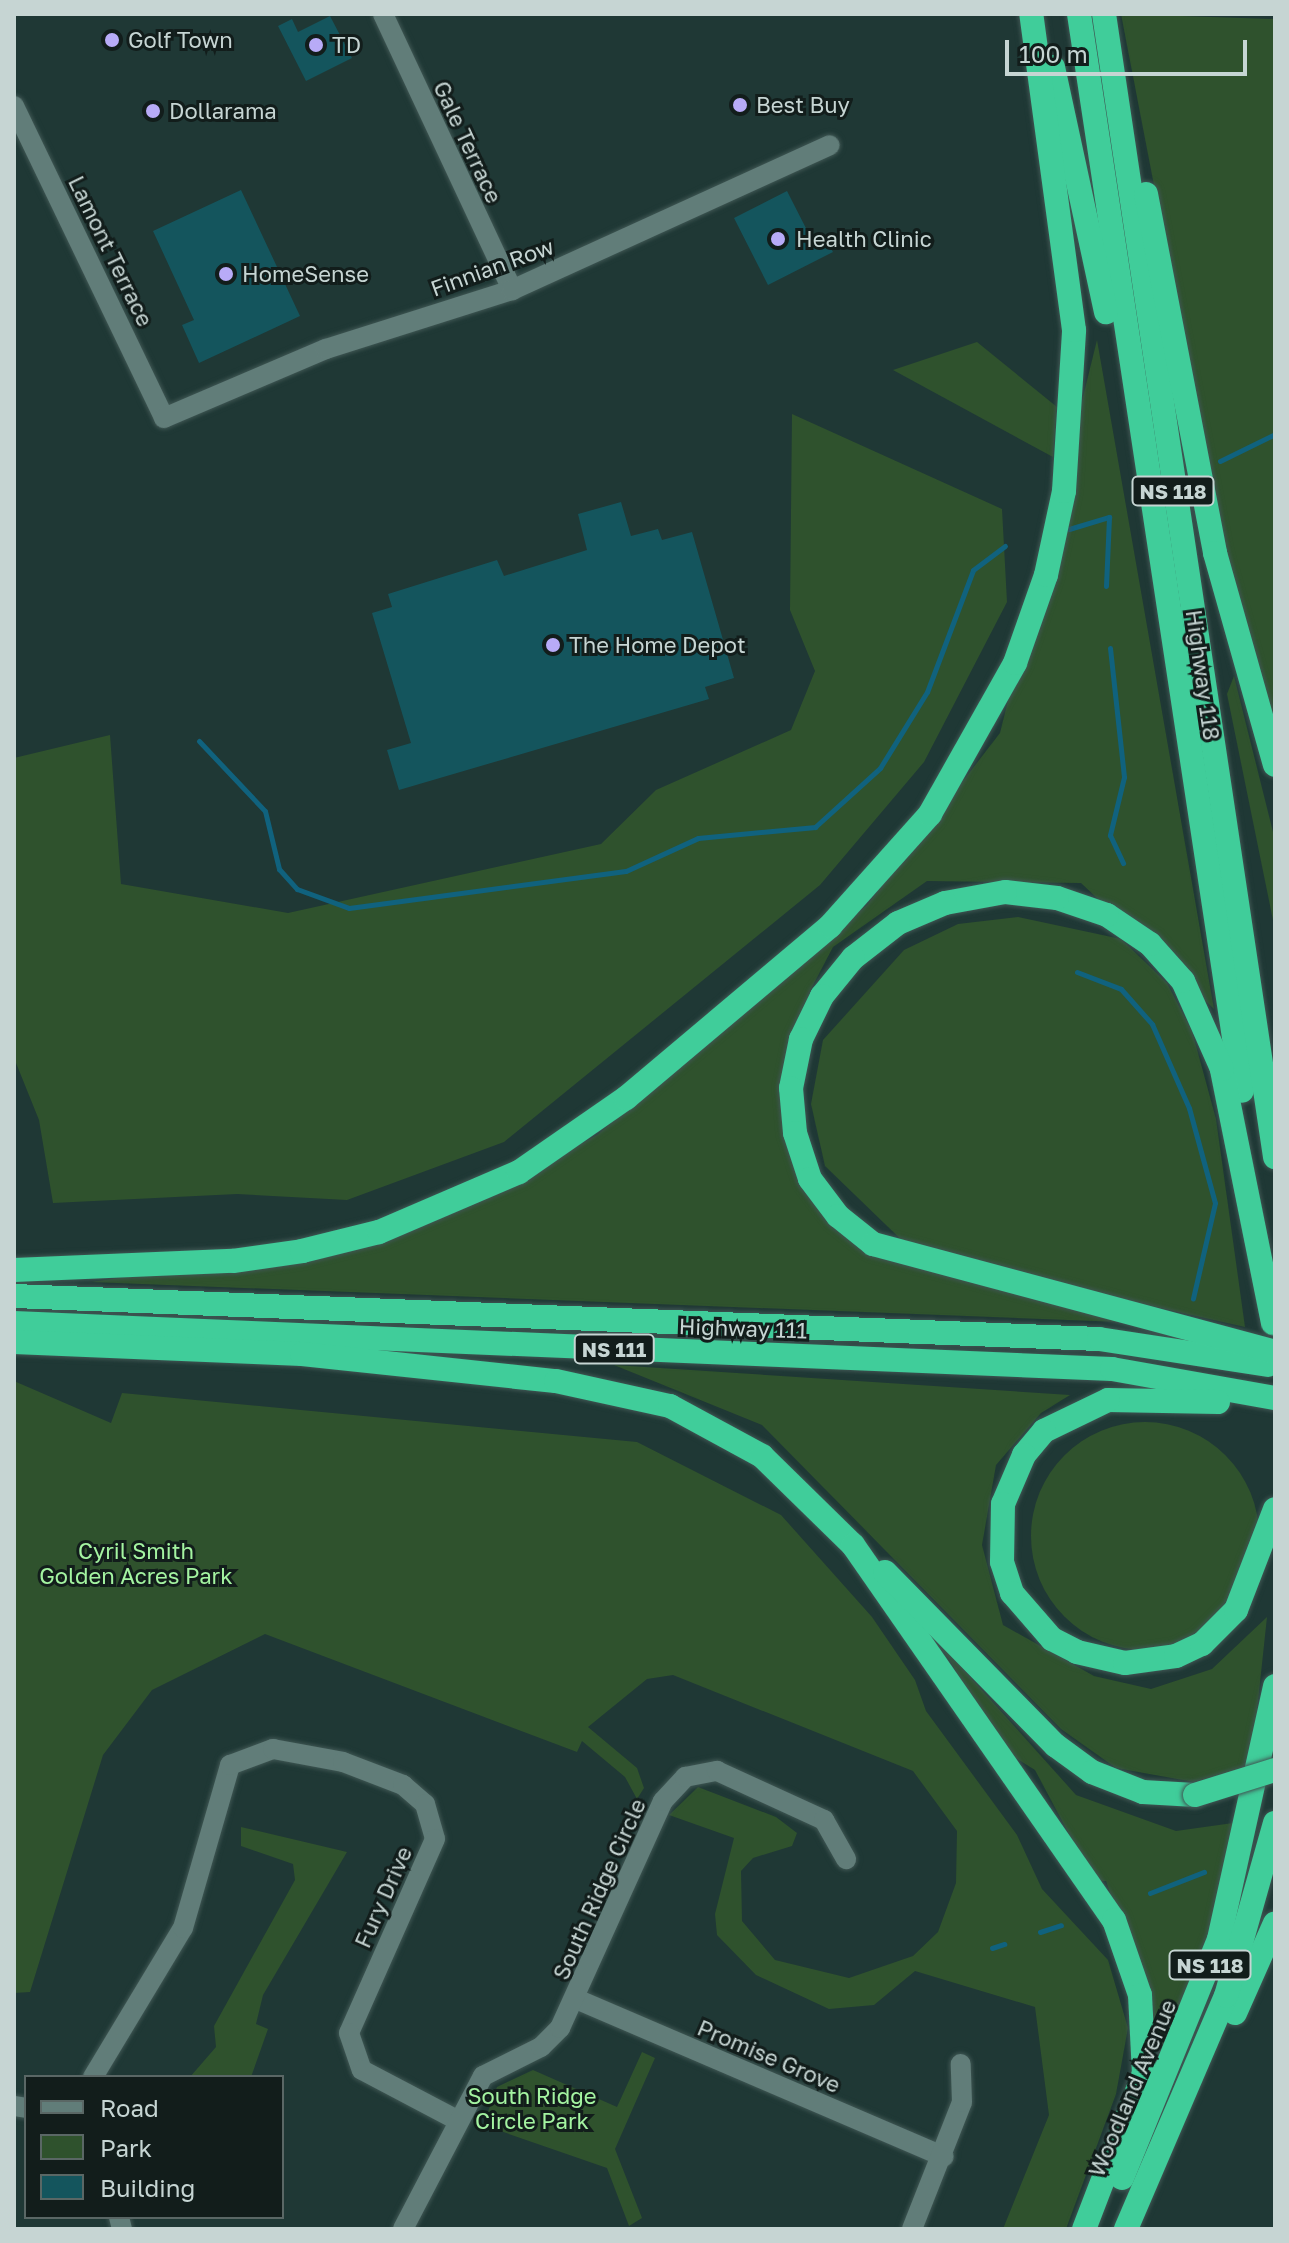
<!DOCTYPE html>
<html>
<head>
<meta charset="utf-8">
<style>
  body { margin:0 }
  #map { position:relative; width:1289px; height:2243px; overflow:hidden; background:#1f3835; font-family:"Golos Text",sans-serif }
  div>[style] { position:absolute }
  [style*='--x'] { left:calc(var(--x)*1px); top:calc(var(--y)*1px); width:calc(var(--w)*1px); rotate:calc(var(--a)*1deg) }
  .green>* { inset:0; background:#2f522d }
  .round { border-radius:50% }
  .stream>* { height:5px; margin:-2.5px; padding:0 2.5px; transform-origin:2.5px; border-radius:2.5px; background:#10627e }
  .building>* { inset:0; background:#14555d }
  .roads { filter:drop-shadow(0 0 2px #3f5653) drop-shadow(0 0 2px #3f5653) }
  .minor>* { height:20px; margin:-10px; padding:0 10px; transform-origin:10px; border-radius:10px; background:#617d79 }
  .highway>* { height:24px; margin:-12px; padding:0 12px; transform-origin:12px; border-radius:12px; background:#40cd9a }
  .bridges { filter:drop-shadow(0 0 2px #3f5653) drop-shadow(0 0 2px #3f5653) }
  .highway-bridge>* { height:24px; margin:-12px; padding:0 12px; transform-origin:12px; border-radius:12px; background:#40cd9a }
  .dots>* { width:22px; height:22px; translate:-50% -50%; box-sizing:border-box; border:4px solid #121d1b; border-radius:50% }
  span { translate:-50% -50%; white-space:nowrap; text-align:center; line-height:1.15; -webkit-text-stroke:6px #121d1b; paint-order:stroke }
  .shield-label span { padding:2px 6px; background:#121d1b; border:2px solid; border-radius:6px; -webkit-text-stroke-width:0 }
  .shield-label { font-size:20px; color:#c6d5d3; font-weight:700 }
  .poi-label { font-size:22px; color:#c6d5d3 }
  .left { translate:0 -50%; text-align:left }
  .street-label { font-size:22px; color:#c6d5d3 }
  .park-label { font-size:22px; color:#a4f4a1 }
  .frame { position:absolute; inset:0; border:16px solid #c6d5d3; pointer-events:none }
  .legend { position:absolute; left:24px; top:2075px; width:260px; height:144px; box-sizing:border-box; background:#121d1b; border:2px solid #5a6765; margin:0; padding:10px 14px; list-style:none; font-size:24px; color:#c6d5d3 }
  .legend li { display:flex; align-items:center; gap:16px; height:40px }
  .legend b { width:40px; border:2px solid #5a6765 }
  .scale { position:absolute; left:1005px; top:40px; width:242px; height:36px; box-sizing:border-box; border:4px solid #c6d5d3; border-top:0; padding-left:10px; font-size:24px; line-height:28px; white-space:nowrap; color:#c6d5d3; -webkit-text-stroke:6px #121d1b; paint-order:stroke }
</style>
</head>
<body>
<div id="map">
  <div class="green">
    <i style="clip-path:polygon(1121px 14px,1275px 19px,1275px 773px,1258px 725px)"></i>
    <i style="clip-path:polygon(1097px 340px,1214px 1009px,1081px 883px,927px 881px,833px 947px,810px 991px,799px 1030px,800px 1175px,894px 1260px,1120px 1322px,91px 1282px,272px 1256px,489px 1194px,597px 1135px,867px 905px,1000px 733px)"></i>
    <i style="clip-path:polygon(977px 342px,1057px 407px,1053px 457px,893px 370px)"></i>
    <i style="clip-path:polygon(792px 414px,1002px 509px,1007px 602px,924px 762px,820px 885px,504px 1142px,347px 1200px,237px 1194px,53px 1203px,39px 1120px,14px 1058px,14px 758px,110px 735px,121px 884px,288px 913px,601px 844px,656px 790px,791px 730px,815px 671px,790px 610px)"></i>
    <i style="clip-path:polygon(1234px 676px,1275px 840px,1275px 930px,1227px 694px)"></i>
    <i style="clip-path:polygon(1018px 917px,1121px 939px,1167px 983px,1192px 1031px,1216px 1119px,1245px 1327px,915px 1253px,825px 1166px,811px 1104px,823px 1040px,904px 950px,958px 924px)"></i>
    <i style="clip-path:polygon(614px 1365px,1070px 1395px,1041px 1413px,996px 1465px,982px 1545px,1003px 1625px,1094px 1676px,1151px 1689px,1212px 1669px,1267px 1617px,1251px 1767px,1194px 1782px,1116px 1768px,1061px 1729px,762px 1425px)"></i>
    <i style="clip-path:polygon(14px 1381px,111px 1423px,122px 1393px,637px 1442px,781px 1515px,872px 1617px,915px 1680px,926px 1711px,1017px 1835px,1042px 1889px,1108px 1960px,1128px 2028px,1116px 2094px,1066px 2229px,1003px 2229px,1049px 2115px,1035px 2007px,915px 1971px,874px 2005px,829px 2009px,756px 1975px,717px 1935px,715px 1914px,734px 1838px,669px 1815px,698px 1787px,776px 1817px,797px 1833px,792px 1846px,753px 1858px,741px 1871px,742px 1921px,775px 1960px,849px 1978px,913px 1956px,938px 1932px,956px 1883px,957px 1831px,913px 1771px,673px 1675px,647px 1679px,588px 1727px,637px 1768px,644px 1788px,637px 1799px,625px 1777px,582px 1741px,577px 1752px,265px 1634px,152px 1690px,103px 1755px,30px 1992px,14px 1993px)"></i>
    <i class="round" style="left:1031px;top:1422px;width:228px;height:228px"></i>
    <i style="clip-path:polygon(938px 1641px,1076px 1795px,1176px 1831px,1233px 1823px,1209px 1943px,1164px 2052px,1106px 1881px,1094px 1881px,1035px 1770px,1004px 1751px)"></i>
    <i style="clip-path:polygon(241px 1827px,347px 1852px,263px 1995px,256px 2024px,268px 2029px,251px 2077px,190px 2077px,216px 2047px,214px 2026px,295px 1880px,293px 1864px,241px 1846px)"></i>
    <i style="clip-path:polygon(642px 2052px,655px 2058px,615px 2149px,642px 2218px,629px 2226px,607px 2168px,483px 2125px,497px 2087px,533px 2070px,617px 2107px)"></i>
  </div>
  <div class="stream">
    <i style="--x:1220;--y:461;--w:61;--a:-26.1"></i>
    <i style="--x:1069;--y:529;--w:42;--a:-16.7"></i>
    <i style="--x:1109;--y:517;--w:69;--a:92.5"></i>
    <i style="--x:1110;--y:648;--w:130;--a:83.8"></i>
    <i style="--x:1124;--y:777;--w:60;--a:103.6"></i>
    <i style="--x:1110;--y:835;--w:31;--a:65"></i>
    <i style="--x:199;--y:741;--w:96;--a:46.7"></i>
    <i style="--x:265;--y:811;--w:60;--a:76.4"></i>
    <i style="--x:279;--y:869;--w:27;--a:48"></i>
    <i style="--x:297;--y:889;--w:55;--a:20.1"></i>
    <i style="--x:349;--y:908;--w:279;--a:-7.6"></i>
    <i style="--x:626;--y:871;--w:79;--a:-24.6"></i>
    <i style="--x:698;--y:838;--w:118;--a:-5.4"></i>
    <i style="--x:815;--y:827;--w:88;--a:-42.2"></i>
    <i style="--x:880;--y:768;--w:89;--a:-58.3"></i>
    <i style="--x:927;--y:692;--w:130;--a:-69.3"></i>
    <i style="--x:973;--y:570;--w:40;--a:-37"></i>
    <i style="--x:1077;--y:972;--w:47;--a:21.1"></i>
    <i style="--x:1121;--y:989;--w:47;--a:48.5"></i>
    <i style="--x:1152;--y:1024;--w:92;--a:66.2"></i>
    <i style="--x:1189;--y:1108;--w:98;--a:74.7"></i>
    <i style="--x:1215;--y:1203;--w:98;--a:103"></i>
    <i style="--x:1150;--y:1893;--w:58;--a:-21.3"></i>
    <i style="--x:1040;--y:1932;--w:22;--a:-18"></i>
    <i style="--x:992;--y:1948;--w:13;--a:-18"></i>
  </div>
  <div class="building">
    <i style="clip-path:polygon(330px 16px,352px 58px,306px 81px,278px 26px,292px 19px,298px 32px)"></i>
    <i style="clip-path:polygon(241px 190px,300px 316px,199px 363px,182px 325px,194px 320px,153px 231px)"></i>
    <i style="clip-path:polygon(787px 191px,813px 242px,824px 236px,833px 252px,768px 285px,734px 218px)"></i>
    <i style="clip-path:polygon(621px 502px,631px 536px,658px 529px,662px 540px,692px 532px,734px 678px,705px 687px,709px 699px,399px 790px,387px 750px,411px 743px,372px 613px,392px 607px,388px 594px,497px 560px,504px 576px,587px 550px,578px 514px)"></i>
  </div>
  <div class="roads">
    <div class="minor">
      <i style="--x:383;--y:14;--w:305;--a:64.9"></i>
      <i style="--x:14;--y:106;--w:346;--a:64.3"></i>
      <i style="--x:164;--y:418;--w:176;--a:-23.1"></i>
      <i style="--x:326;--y:349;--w:195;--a:-17.6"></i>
      <i style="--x:512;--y:290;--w:349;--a:-24.5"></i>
      <i style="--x:576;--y:1999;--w:400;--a:23.2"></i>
      <i style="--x:93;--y:2077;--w:174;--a:-58.9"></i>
      <i style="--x:183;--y:1928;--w:170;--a:-73.9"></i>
      <i style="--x:230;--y:1765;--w:46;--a:-20.4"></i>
      <i style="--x:273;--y:1749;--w:71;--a:10.5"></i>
      <i style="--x:343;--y:1762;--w:64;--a:21"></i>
      <i style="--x:403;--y:1785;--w:29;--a:41"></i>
      <i style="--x:425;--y:1804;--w:36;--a:74"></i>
      <i style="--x:435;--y:1839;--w:212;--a:113.9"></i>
      <i style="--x:349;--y:2033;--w:39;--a:71"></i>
      <i style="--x:362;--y:2070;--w:105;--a:27.8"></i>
      <i style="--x:14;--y:2106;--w:12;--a:9"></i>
      <i style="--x:119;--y:2217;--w:12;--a:76"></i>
      <i style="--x:403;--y:2229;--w:173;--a:-62.4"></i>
      <i style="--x:483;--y:2076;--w:65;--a:-26.6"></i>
      <i style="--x:541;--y:2047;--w:27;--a:-45"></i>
      <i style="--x:560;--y:2028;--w:249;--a:-65.6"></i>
      <i style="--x:663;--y:1801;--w:33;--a:-47"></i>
      <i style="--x:685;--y:1777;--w:33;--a:-11"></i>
      <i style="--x:717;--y:1771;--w:118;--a:24.6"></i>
      <i style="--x:824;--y:1820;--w:45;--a:60.6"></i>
      <i style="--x:912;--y:2229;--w:136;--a:-68.5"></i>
      <i style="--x:962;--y:2102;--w:38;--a:-92"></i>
    </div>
    <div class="highway">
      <i style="--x:1079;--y:14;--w:1089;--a:81.39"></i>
      <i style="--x:1104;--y:14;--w:1156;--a:81.49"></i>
      <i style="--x:1053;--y:67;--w:251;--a:77.8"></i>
      <i style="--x:1146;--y:194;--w:366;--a:79.1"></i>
      <i style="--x:1215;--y:553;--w:220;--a:74.2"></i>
      <i style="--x:14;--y:1270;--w:219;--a:-2.4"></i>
      <i style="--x:233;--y:1261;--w:70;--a:-8.2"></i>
      <i style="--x:302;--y:1251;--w:79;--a:-13.9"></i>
      <i style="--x:379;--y:1232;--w:152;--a:-23.2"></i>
      <i style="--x:519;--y:1172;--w:130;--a:-34.7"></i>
      <i style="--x:626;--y:1098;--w:267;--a:-40.1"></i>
      <i style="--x:830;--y:926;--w:150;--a:-48.2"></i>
      <i style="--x:930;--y:814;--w:173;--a:-60.6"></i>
      <i style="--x:1015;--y:663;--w:93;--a:-70.6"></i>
      <i style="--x:1046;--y:575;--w:86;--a:-77.9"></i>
      <i style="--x:1064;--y:491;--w:161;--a:-86.4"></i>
      <i style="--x:1074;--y:330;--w:319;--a:-97.7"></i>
      <i style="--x:14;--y:1296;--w:1086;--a:2.27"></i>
      <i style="--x:1099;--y:1339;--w:171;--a:8.7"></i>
      <i style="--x:14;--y:1323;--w:1099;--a:2.4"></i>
      <i style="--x:1112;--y:1369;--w:166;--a:10.1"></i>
      <i style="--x:1273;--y:1323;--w:259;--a:-101.4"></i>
      <i style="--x:1222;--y:1069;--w:96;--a:-113.9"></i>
      <i style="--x:1183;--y:981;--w:50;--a:-131.7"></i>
      <i style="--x:1150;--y:944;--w:52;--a:-146"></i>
      <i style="--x:1107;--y:915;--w:53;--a:-161.2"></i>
      <i style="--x:1057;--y:898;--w:52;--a:-173.4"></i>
      <i style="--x:1005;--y:892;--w:61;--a:169.6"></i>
      <i style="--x:945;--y:903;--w:51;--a:156.9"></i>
      <i style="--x:898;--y:923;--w:57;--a:142.1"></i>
      <i style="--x:853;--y:958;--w:49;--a:129.2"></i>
      <i style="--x:822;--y:996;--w:48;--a:116"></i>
      <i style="--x:801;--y:1039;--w:50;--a:101.5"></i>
      <i style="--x:791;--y:1088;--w:45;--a:84.9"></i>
      <i style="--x:795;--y:1133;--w:48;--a:71.9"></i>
      <i style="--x:810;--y:1179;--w:46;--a:52.9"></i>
      <i style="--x:838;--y:1216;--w:45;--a:38.7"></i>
      <i style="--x:873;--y:1244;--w:416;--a:15"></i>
      <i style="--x:14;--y:1342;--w:288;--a:2.4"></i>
      <i style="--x:302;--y:1354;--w:255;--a:6.1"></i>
      <i style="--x:556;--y:1381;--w:117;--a:12.4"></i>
      <i style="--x:670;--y:1406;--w:105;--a:28.5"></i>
      <i style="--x:762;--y:1456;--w:127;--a:44.4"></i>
      <i style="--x:853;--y:1545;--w:457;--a:55.2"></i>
      <i style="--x:1114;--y:1920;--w:79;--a:70.9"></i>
      <i style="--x:1140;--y:1995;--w:78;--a:87.1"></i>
      <i style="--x:1144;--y:2073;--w:167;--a:111"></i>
      <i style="--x:1218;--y:1402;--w:110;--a:-179"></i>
      <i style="--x:1108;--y:1400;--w:71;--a:154.2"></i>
      <i style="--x:1044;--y:1431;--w:31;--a:130"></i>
      <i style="--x:1024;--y:1455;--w:53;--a:113.2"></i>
      <i style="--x:1003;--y:1504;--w:58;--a:91"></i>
      <i style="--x:1002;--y:1562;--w:33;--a:72"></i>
      <i style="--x:1012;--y:1593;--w:61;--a:49"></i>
      <i style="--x:1052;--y:1639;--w:28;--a:27"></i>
      <i style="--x:1077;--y:1652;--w:49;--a:12.9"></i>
      <i style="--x:1125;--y:1663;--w:51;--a:-7.8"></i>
      <i style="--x:1176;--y:1656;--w:29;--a:-25"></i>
      <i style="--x:1202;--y:1644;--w:48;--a:-45"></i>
      <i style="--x:1236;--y:1610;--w:108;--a:-68.9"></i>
      <i style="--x:885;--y:1572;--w:243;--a:45.5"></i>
      <i style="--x:1055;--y:1745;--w:46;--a:36.1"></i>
      <i style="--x:1092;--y:1772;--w:55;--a:21.4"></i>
      <i style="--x:1143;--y:1792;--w:52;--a:3.3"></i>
      <i style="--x:1235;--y:2013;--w:98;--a:-66"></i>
      <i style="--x:1122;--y:2178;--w:258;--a:-67.9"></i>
      <i style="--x:1219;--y:1939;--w:259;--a:-77.5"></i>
      <i style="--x:1126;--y:2229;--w:254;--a:-66.8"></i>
      <i style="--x:1226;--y:1996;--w:180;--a:-74.2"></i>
    </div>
  </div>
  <div class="bridges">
    <div class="highway-bridge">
      <i style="--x:1195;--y:1795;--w:84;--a:-17.4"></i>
    </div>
  </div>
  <div class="dots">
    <i style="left:112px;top:40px;background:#b8abf7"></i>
    <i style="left:316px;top:45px;background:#b8abf7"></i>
    <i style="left:740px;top:105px;background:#b8abf7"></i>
    <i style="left:153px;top:111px;background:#b8abf7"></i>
    <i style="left:778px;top:239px;background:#b8abf7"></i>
    <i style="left:226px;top:274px;background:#b8abf7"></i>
    <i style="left:553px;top:645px;background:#b8abf7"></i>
  </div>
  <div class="shield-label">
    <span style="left:1173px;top:491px">NS 118</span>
    <span style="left:614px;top:1349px">NS 111</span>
    <span style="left:1210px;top:1965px">NS 118</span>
  </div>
  <div class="poi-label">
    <span class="left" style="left:128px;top:40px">Golf Town</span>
    <span class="left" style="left:332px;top:45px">TD</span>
    <span class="left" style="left:756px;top:105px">Best Buy</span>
    <span class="left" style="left:169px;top:111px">Dollarama</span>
    <span class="left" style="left:796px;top:239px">Health Clinic</span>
    <span class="left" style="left:242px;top:274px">HomeSense</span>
    <span class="left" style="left:569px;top:645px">The Home Depot</span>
  </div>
  <div class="street-label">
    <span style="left:468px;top:142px;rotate:65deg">Gale Terrace</span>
    <span style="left:111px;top:251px;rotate:64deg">Lamont Terrace</span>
    <span style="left:492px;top:267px;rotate:-20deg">Finnian Row</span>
    <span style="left:1203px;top:675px;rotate:82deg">Highway 118</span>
    <span style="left:743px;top:1328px;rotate:2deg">Highway 111</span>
    <span style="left:599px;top:1889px;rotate:-66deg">South Ridge Circle</span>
    <span style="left:383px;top:1897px;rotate:-66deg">Fury Drive</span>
    <span style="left:769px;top:2056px;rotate:23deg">Promise Grove</span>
    <span style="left:1132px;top:2088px;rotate:-67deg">Woodland Avenue</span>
  </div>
  <div class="park-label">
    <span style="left:136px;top:1563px">Cyril Smith<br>Golden Acres Park</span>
    <span style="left:532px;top:2108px">South Ridge<br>Circle Park</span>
  </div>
  <div class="frame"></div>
  <ul class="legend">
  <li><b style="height:10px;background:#617d79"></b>Road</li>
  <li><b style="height:22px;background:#2f522d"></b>Park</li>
  <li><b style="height:22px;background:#14555d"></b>Building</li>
  </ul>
  <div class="scale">100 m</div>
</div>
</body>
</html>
